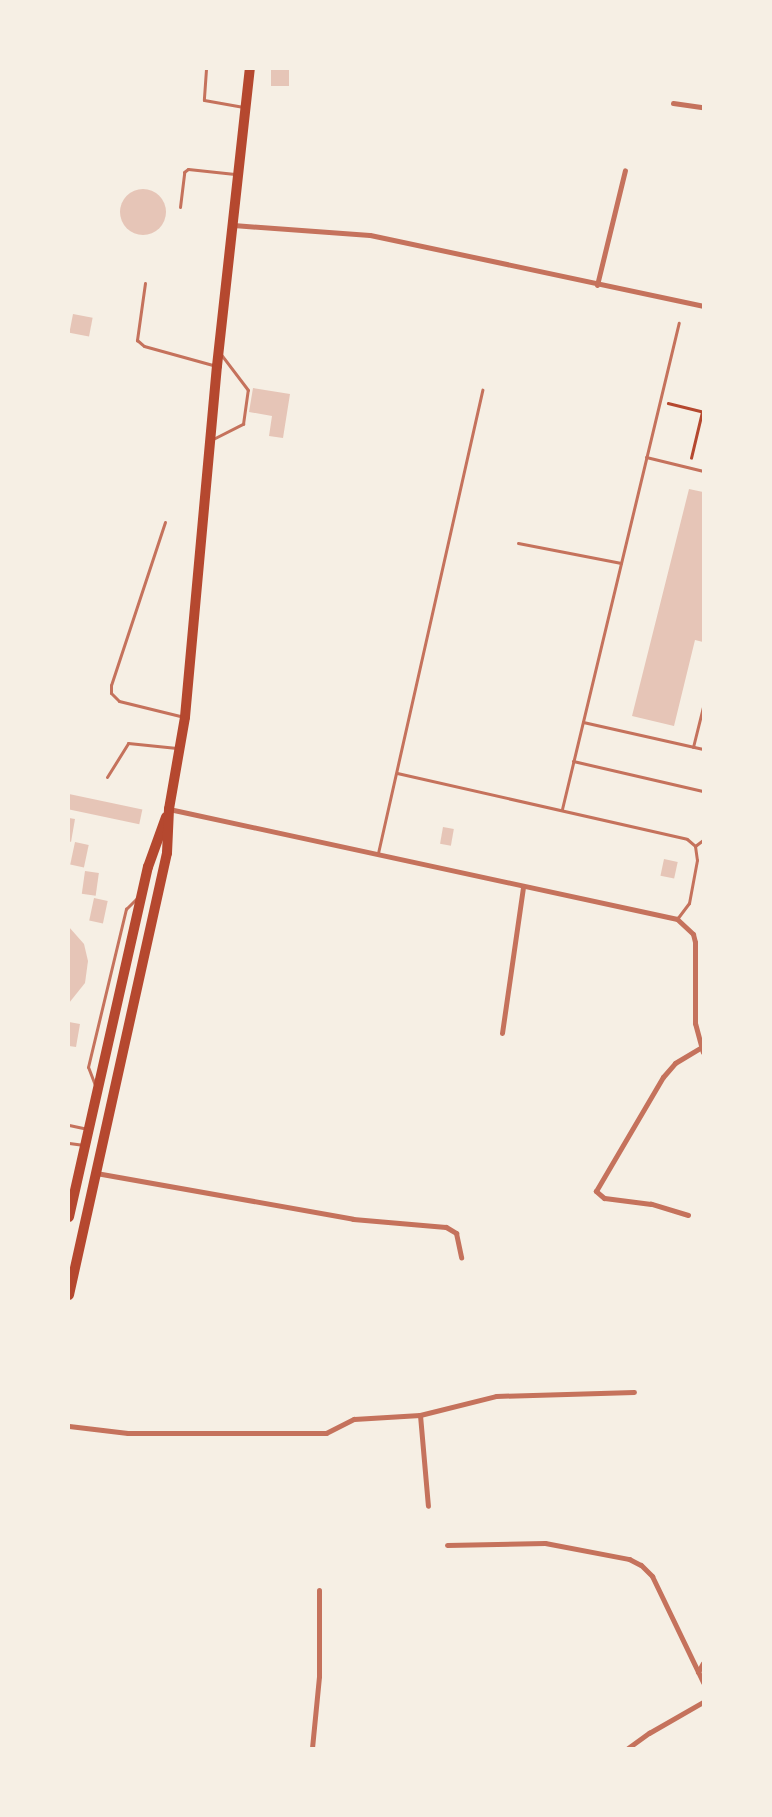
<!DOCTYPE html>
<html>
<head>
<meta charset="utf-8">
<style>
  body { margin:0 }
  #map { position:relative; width:772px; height:1817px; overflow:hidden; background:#f6efe4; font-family:Arial,sans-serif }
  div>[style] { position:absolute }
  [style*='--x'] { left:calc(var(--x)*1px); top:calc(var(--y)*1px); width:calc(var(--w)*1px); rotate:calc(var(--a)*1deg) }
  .building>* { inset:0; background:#e6c5b7; transform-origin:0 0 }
  .round { border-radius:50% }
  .path>* { height:2.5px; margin:-1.25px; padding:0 1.25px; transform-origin:1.25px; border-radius:1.25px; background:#b5482f }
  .service>* { height:3px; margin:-1.5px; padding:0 1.5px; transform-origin:1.5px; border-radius:1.5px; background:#c5725c }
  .minor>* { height:5px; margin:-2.5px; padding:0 2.5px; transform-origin:2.5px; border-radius:2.5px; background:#c5725c }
  .primary>* { height:10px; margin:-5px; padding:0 5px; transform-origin:5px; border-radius:5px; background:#b5482f }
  span { translate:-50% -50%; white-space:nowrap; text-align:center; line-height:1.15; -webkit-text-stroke:5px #f6efe4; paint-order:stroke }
  .frame { position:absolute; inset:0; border:70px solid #f6efe4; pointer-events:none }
</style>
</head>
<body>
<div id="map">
  <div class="building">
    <i style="left:271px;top:69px;width:18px;height:17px"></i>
    <i class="round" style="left:120px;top:189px;width:46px;height:46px"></i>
    <i style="left:73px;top:314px;width:20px;height:19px;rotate:11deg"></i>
    <i style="clip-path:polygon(253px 388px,290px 394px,283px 438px,269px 436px,272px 416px,249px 412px)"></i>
    <i style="clip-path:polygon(689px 489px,703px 492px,703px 642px,695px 640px,674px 726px,632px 716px)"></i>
    <i style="left:69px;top:794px;width:75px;height:15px;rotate:12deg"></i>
    <i style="clip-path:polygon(69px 818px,75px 819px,71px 842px,69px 841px)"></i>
    <i style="left:443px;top:827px;width:11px;height:17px;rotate:10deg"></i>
    <i style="left:75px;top:842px;width:14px;height:23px;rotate:12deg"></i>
    <i style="left:664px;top:859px;width:14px;height:17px;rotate:12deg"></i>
    <i style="left:85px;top:871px;width:14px;height:23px;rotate:8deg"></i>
    <i style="left:94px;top:898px;width:14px;height:23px;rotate:12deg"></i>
    <i style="clip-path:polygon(69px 927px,84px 944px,88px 961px,85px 983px,69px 1003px)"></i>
    <i style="clip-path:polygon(69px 1022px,80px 1024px,76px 1047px,69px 1046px)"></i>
  </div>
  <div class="path">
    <i style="--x:668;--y:403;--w:36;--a:14"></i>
    <i style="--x:691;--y:458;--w:47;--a:-76.6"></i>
  </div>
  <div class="service">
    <i style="--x:206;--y:69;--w:31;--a:94"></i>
    <i style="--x:204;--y:100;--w:40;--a:10"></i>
    <i style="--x:180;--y:207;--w:35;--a:-83"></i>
    <i style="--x:184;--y:172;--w:5;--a:-37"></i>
    <i style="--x:188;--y:169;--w:47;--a:6.1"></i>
    <i style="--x:145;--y:283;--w:58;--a:98"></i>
    <i style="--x:137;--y:340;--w:9;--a:41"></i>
    <i style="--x:144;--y:346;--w:75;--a:15.5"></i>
    <i style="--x:213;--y:439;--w:34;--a:-27"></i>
    <i style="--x:243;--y:424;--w:34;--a:-82"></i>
    <i style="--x:248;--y:390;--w:46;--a:-127.1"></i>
    <i style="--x:646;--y:457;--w:59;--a:13.8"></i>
    <i style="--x:165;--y:522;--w:172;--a:108.3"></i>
    <i style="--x:111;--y:685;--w:8;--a:90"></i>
    <i style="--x:111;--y:693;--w:11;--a:45"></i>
    <i style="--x:119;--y:701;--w:67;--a:13.8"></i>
    <i style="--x:518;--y:543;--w:105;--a:11"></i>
    <i style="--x:583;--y:722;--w:123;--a:12.7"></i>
    <i style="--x:693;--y:747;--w:41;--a:-76"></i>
    <i style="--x:573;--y:761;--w:133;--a:13"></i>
    <i style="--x:397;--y:773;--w:297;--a:12.8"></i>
    <i style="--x:687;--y:839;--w:11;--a:41"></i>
    <i style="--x:695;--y:846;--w:14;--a:82"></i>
    <i style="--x:697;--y:860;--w:44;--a:100.5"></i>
    <i style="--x:689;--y:903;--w:20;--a:127"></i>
    <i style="--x:107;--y:777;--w:40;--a:-58"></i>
    <i style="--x:128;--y:743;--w:49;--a:5.8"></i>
    <i style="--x:562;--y:809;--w:500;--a:-76.5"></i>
    <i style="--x:695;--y:846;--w:10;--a:-37"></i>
    <i style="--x:378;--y:853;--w:475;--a:-77.3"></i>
    <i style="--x:95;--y:1085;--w:19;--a:-111"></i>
    <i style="--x:88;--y:1067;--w:163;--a:-76.5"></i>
    <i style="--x:126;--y:909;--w:17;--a:-45"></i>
    <i style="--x:69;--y:1125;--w:19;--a:12"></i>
    <i style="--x:69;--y:1143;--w:15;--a:8"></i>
  </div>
  <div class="minor">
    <i style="--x:673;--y:103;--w:30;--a:8"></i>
    <i style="--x:233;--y:225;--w:137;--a:4.2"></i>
    <i style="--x:370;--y:235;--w:340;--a:12"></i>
    <i style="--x:597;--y:285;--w:118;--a:-76.3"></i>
    <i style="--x:169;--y:809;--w:520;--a:12.22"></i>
    <i style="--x:677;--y:919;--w:22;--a:43"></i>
    <i style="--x:693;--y:934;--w:8;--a:76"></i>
    <i style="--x:695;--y:942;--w:81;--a:90"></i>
    <i style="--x:695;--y:1023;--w:30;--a:75"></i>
    <i style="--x:502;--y:1033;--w:148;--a:-81.8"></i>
    <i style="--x:96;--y:1173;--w:261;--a:10.1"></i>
    <i style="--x:353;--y:1219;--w:93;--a:4.9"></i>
    <i style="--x:446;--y:1227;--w:12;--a:31"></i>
    <i style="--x:456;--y:1233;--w:25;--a:78"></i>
    <i style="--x:688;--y:1215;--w:39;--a:-163"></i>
    <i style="--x:651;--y:1204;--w:47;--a:-172.7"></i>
    <i style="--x:604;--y:1198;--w:11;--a:-139"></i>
    <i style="--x:596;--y:1191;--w:132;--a:-59.6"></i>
    <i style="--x:663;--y:1077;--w:18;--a:-49"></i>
    <i style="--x:675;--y:1063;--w:29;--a:-31"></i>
    <i style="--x:420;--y:1415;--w:91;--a:85"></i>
    <i style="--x:69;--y:1426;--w:59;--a:6.8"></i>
    <i style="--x:128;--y:1433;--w:198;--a:0"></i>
    <i style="--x:326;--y:1433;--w:31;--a:-27"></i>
    <i style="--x:354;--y:1419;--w:66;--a:-3.5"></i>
    <i style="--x:420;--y:1415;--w:78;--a:-14"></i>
    <i style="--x:496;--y:1396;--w:138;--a:-1.7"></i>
    <i style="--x:447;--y:1545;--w:98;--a:-1.2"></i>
    <i style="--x:545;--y:1543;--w:86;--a:10.8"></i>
    <i style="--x:629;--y:1559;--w:13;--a:27"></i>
    <i style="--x:641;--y:1565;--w:16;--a:45"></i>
    <i style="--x:652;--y:1576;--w:118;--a:64.3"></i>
    <i style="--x:698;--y:1672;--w:10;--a:-61"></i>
    <i style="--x:312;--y:1748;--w:72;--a:-84.4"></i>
    <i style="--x:319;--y:1676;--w:86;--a:-90"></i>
    <i style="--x:628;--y:1748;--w:26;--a:-36"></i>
    <i style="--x:649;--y:1733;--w:62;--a:-29.9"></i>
  </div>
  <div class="primary">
    <i style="--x:69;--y:1217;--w:359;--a:-77.3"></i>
    <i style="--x:148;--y:867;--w:53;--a:-70.2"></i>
    <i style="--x:69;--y:1295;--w:453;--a:-77.5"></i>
    <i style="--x:167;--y:853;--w:44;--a:-87.4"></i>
    <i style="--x:169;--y:809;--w:93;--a:-80.1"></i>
    <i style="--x:185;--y:717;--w:352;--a:-84.8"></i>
    <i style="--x:217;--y:366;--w:299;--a:-83.7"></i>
  </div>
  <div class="frame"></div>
</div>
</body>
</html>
